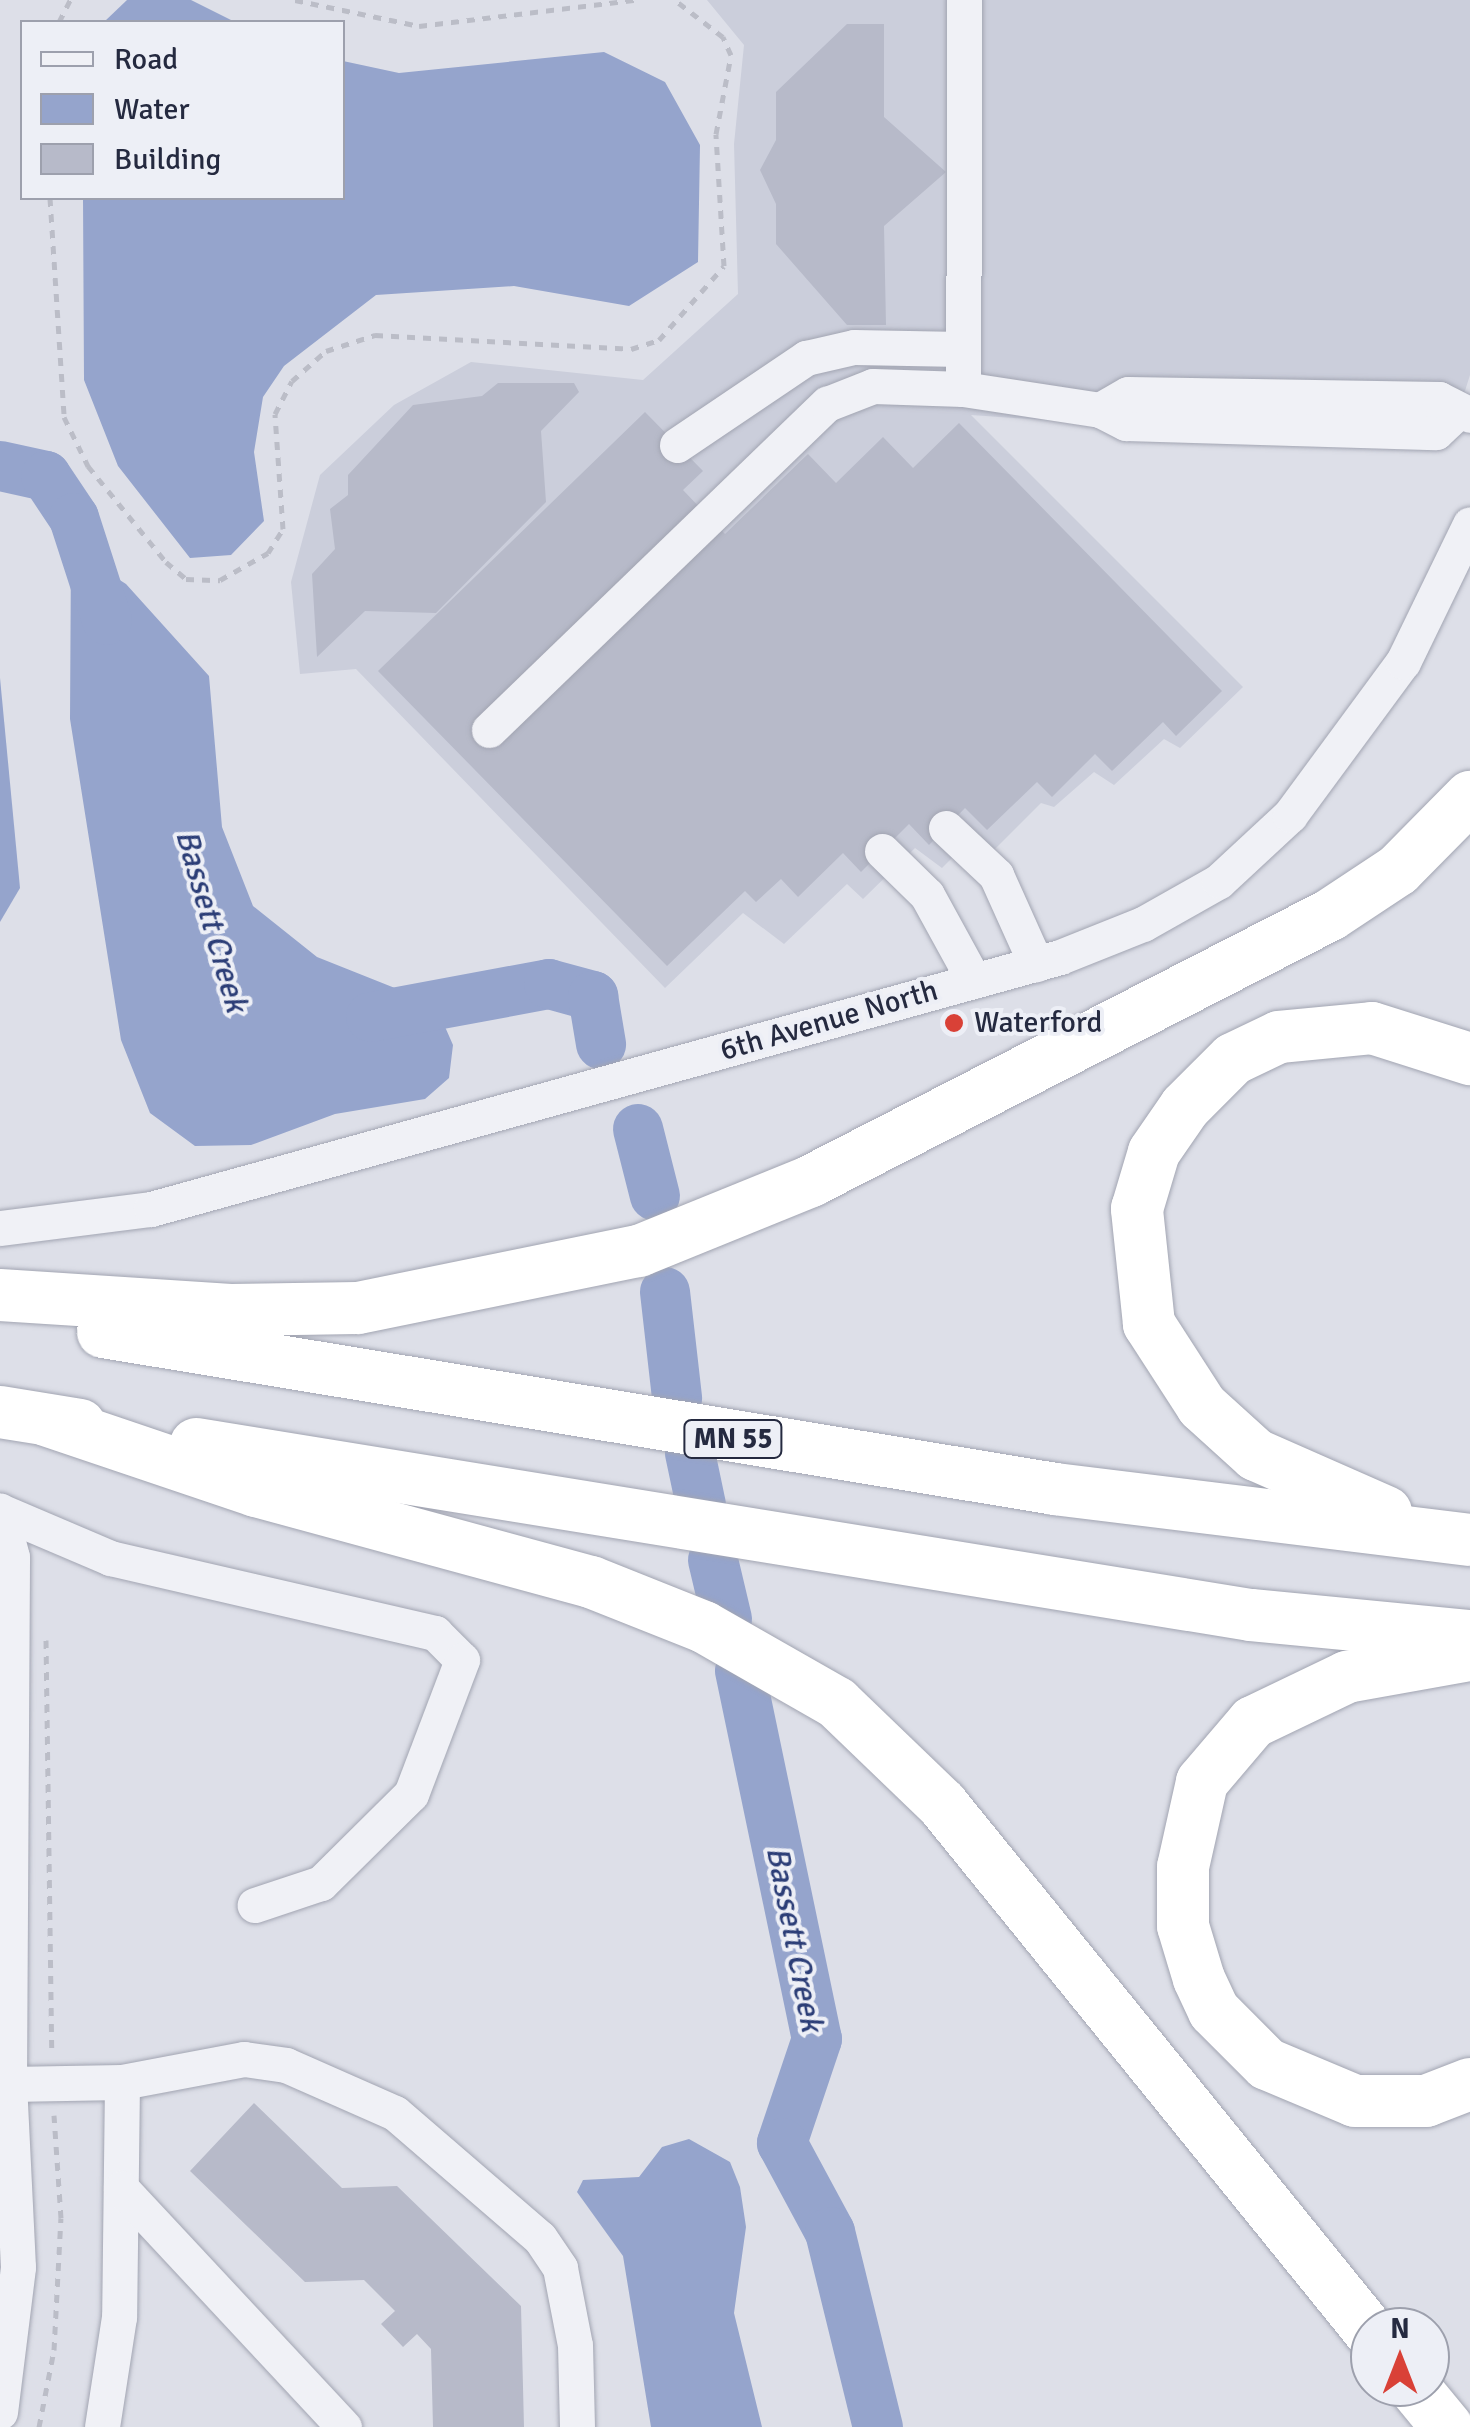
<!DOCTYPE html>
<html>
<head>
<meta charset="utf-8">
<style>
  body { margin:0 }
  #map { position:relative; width:1470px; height:2427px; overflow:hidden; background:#dddfe8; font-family:Signika,sans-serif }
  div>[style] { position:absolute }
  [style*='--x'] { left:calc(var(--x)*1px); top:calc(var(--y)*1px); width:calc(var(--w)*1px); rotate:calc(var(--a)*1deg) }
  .built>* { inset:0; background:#cbcedb }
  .water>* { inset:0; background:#95a4cc }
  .river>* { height:50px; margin:-25px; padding:0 25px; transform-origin:25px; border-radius:25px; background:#95a4cc }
  .building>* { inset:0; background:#b7bac9 }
  .path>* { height:5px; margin-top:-2.5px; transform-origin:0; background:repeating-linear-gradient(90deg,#bbbdc7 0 8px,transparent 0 16px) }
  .roads { filter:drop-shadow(0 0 2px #a2a5b2) drop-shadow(0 0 2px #a2a5b2) }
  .minor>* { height:35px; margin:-17.5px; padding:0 17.5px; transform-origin:17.5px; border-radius:17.5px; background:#f0f1f6 }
  .highway>* { height:52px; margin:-26px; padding:0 26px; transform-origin:26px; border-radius:26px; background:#fff }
  .dots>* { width:28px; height:28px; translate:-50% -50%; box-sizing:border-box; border:5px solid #edeff6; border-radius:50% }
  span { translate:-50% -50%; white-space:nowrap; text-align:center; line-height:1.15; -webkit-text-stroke:8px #edeff6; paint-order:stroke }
  .shield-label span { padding:2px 8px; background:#edeff6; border:2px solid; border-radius:8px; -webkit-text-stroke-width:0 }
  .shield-label { font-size:28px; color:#252a40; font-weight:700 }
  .street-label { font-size:30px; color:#252a40 }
  .poi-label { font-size:30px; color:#252a40 }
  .left { translate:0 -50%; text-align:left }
  .water-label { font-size:32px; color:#2c3e77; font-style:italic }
  .legend { position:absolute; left:20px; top:20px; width:325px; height:180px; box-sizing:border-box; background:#edeff6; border:2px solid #9da0ad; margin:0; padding:12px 18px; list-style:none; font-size:30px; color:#252a40 }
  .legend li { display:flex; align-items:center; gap:20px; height:50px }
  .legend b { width:50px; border:2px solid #9da0ad }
  .north { position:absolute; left:1350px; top:2307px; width:100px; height:100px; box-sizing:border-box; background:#edeff6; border:2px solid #9da0ad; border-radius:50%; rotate:0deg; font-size:28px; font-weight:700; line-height:40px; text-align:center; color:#252a40 }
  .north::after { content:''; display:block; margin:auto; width:35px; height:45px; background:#d94137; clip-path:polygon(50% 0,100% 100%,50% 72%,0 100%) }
</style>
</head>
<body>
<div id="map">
  <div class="built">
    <i style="clip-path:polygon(707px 0,1470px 0,1470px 375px,1447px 448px,971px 415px,1243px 687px,1180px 748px,1164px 739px,1114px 785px,1094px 772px,1054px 807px,1041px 803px,994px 850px,975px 835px,942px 868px,915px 848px,863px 899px,847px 884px,784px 944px,743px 913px,665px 988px,356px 669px,300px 674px,291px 582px,320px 475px,394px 405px,471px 362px,643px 380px,738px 294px,734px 144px,744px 45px)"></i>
  </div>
  <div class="water">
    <i style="clip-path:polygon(127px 0,191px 0,235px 22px,104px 22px)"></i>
    <i style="clip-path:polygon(604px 52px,665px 82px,700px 145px,698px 262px,629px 306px,514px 286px,376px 295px,284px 366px,263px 397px,254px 452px,264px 521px,231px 555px,190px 558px,118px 466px,84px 380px,83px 198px,342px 198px,343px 61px,399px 73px)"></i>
    <i style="clip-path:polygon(71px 549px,126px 584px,209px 676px,222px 827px,253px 906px,317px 957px,435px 1004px,453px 1045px,449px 1078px,425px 1099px,335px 1114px,251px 1145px,195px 1146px,150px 1113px,121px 1040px,70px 719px)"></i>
    <i style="clip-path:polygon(0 678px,20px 888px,0 922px)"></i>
    <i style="clip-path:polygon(689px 2139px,730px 2162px,740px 2187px,746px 2227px,734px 2313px,762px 2427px,651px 2427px,623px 2256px,577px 2192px,583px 2180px,639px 2177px,662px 2147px)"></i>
  </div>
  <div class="river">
    <i style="--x:0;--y:466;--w:47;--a:12.3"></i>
    <i style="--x:46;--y:476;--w:50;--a:56.3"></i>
    <i style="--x:74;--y:518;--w:107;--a:72.1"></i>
    <i style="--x:371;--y:1017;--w:181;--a:-10.5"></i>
    <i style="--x:549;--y:984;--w:46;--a:15.3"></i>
    <i style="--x:593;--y:996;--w:49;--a:80.5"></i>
    <i style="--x:638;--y:1129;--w:69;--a:75.8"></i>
    <i style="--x:665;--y:1292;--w:107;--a:83.5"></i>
    <i style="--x:690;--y:1453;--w:53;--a:78.1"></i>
    <i style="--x:713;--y:1560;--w:61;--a:76.7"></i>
    <i style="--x:740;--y:1671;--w:376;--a:78.2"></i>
    <i style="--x:817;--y:2039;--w:110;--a:108.6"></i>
    <i style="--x:782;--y:2143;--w:101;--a:61.7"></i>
    <i style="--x:830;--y:2232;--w:201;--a:76.2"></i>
  </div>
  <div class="building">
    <i style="clip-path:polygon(847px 24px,884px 24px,884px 117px,946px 172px,884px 226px,886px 325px,847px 325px,776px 244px,776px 204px,760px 170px,776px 140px,776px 92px)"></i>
    <i style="clip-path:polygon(498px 383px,574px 383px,579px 392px,541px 431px,546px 502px,436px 613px,365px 611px,317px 657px,312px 574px,335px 549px,330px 509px,348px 495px,348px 475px,413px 405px,482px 396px)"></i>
    <i style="clip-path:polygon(645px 412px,703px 471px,683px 490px,725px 534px,808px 454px,836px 483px,883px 437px,913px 468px,959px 423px,1222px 691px,1176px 736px,1163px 722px,1112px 771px,1095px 754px,1052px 797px,1037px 782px,987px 830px,965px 808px,929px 845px,909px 824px,861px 872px,843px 853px,798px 897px,781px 879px,756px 902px,745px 891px,667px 966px,378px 671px)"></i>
    <i style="clip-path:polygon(254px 2103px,342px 2188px,397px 2186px,521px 2306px,524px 2427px,433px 2427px,431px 2349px,417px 2334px,403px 2347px,381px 2324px,395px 2311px,364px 2280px,305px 2282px,190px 2171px)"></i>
  </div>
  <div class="path">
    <i style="--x:295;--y:0;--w:127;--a:11.8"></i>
    <i style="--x:419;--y:26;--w:218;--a:-6.9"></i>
    <i style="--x:59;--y:22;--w:25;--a:-63"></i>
    <i style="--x:50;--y:198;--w:219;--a:86.3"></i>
    <i style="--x:64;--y:417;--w:55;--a:63.9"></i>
    <i style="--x:88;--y:466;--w:124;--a:50.9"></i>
    <i style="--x:166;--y:562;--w:26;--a:40"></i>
    <i style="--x:186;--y:579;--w:34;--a:2"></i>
    <i style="--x:220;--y:580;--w:55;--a:-29.4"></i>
    <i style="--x:268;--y:553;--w:28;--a:-58"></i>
    <i style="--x:283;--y:529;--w:115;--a:-94"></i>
    <i style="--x:275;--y:414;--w:37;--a:-63"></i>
    <i style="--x:292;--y:381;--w:45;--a:-41.4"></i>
    <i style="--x:326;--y:351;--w:52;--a:-18.1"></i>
    <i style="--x:375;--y:335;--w:256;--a:3.1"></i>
    <i style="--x:631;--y:349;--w:29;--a:-18"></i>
    <i style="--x:659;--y:340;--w:98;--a:-48.7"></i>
    <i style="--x:724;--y:266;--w:132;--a:-93.5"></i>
    <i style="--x:716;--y:134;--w:80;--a:-79.2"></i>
    <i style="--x:731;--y:55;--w:20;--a:-114"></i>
    <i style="--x:723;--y:37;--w:61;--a:-142.4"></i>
    <i style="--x:46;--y:1640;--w:414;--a:89.2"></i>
    <i style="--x:39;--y:2427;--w:78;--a:-79"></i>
    <i style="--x:54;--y:2350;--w:132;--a:-87"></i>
    <i style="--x:61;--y:2218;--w:103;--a:-93.9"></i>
  </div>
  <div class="roads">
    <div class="minor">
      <i style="--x:964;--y:0;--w:389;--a:90.1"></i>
      <i style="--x:963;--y:389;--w:139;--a:8.7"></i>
      <i style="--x:1100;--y:410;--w:29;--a:27"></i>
      <i style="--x:1126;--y:423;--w:310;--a:1.7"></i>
      <i style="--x:1436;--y:432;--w:26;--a:-43"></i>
      <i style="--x:1100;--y:410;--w:32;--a:-30"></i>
      <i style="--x:1128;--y:394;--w:311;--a:0.9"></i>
      <i style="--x:1439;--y:399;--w:35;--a:27"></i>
      <i style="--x:677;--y:445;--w:156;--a:-34"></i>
      <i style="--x:806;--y:358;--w:49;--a:-12.9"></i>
      <i style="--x:854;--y:347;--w:108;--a:1.1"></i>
      <i style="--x:489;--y:730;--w:470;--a:-44"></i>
      <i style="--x:827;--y:404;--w:49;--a:-21.4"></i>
      <i style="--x:873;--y:386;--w:90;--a:1.9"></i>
      <i style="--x:946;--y:828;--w:69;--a:43.2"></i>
      <i style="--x:996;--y:875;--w:98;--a:65.8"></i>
      <i style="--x:882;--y:851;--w:63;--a:44.4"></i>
      <i style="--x:927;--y:895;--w:98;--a:61.3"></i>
      <i style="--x:0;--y:1228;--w:152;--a:-7.2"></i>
      <i style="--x:151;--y:1209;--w:943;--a:-15.49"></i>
      <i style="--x:1060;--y:957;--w:89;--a:-21.7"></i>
      <i style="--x:1143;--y:924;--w:87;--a:-29.5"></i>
      <i style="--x:1219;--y:881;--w:97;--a:-42.9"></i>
      <i style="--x:1290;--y:815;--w:190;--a:-53.6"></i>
      <i style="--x:1403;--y:662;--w:153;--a:-64.1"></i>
      <i style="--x:0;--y:1511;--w:120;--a:23.1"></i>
      <i style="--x:110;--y:1558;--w:334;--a:13"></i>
      <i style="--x:435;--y:1633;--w:38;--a:45"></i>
      <i style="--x:462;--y:1660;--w:143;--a:110.8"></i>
      <i style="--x:411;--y:1794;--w:127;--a:135.3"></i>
      <i style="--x:321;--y:1883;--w:70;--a:161.6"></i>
      <i style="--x:122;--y:2082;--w:124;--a:-10.7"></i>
      <i style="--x:244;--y:2059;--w:42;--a:8.1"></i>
      <i style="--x:286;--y:2065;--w:119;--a:23.8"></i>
      <i style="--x:395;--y:2113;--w:191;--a:40.8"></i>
      <i style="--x:540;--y:2238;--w:36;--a:56"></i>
      <i style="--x:560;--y:2268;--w:78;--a:79"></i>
      <i style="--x:575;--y:2345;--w:82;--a:88.6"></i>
      <i style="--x:9;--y:2084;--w:113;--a:-1"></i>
      <i style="--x:122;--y:2082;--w:235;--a:90.7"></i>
      <i style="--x:119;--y:2317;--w:111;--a:98.8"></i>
      <i style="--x:121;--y:2188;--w:327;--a:47"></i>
      <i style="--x:0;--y:2412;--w:146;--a:-82.9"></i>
      <i style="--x:18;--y:2267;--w:183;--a:-92.8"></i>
      <i style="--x:9;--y:2084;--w:527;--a:-89.67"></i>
      <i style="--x:12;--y:1557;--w:48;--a:-104.6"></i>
    </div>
    <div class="highway">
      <i style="--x:0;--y:1295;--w:231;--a:3.7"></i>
      <i style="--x:231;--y:1310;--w:127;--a:-0.9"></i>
      <i style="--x:358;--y:1308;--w:287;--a:-11.5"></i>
      <i style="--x:639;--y:1251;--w:186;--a:-22.1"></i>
      <i style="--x:811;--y:1181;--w:583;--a:-27.14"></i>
      <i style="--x:1330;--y:915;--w:82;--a:-33.5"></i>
      <i style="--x:1398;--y:870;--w:103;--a:-45.4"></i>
      <i style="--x:103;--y:1332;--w:965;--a:9.36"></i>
      <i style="--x:1055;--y:1489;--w:418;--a:7"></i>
      <i style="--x:0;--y:1412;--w:81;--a:9.2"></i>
      <i style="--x:46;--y:1420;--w:222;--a:18.7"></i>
      <i style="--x:256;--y:1491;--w:347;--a:15.2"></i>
      <i style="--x:591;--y:1582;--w:122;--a:21.7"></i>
      <i style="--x:704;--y:1627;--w:153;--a:29.7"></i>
      <i style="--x:837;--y:1703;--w:146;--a:43.9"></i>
      <i style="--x:942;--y:1804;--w:680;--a:50.97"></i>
      <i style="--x:196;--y:1444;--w:1069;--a:9.21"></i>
      <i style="--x:1251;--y:1615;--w:220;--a:5.5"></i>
      <i style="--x:1386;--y:1512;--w:142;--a:-156.3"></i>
      <i style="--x:1256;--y:1455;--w:73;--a:-137.8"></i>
      <i style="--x:1202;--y:1406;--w:98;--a:-122.9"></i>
      <i style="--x:1149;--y:1324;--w:116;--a:-96"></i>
      <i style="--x:1137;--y:1209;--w:59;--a:-73.4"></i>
      <i style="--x:1154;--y:1152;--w:55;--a:-55.4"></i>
      <i style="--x:1185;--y:1107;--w:68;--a:-45"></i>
      <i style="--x:1233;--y:1059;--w:51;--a:-25.6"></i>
      <i style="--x:1279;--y:1037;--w:93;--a:-5.5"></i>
      <i style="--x:1372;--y:1028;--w:103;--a:17.6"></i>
      <i style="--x:1470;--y:1655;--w:125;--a:169.9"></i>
      <i style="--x:1347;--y:1677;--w:104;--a:154.4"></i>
      <i style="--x:1253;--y:1722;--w:79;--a:130.4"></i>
      <i style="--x:1202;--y:1782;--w:87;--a:102.6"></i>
      <i style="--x:1183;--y:1867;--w:59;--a:90"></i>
      <i style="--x:1183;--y:1926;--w:55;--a:73.2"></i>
      <i style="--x:1199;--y:1979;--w:35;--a:65"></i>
      <i style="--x:1214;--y:2011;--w:75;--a:45"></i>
      <i style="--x:1267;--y:2064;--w:95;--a:22.8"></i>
      <i style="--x:1355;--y:2101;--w:71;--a:0"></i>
      <i style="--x:1426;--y:2101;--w:47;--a:-21.1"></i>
      <i style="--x:1414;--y:2387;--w:52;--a:50.5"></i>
    </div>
  </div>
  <div class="dots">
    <i style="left:954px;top:1023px;background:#d94137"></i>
  </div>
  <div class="shield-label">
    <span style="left:733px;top:1439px">MN 55</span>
  </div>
  <div class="street-label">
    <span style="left:829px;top:1021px;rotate:-16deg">6th Avenue North</span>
  </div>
  <div class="poi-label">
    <span class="left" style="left:974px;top:1023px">Waterford</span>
  </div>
  <div class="water-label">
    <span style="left:211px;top:921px;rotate:74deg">Bassett Creek</span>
    <span style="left:794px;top:1939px;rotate:79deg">Bassett Creek</span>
  </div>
  <ul class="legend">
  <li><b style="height:12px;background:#f0f1f6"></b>Road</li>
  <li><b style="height:28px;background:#95a4cc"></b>Water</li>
  <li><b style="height:28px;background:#b7bac9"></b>Building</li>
  </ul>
  <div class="north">N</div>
</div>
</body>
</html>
